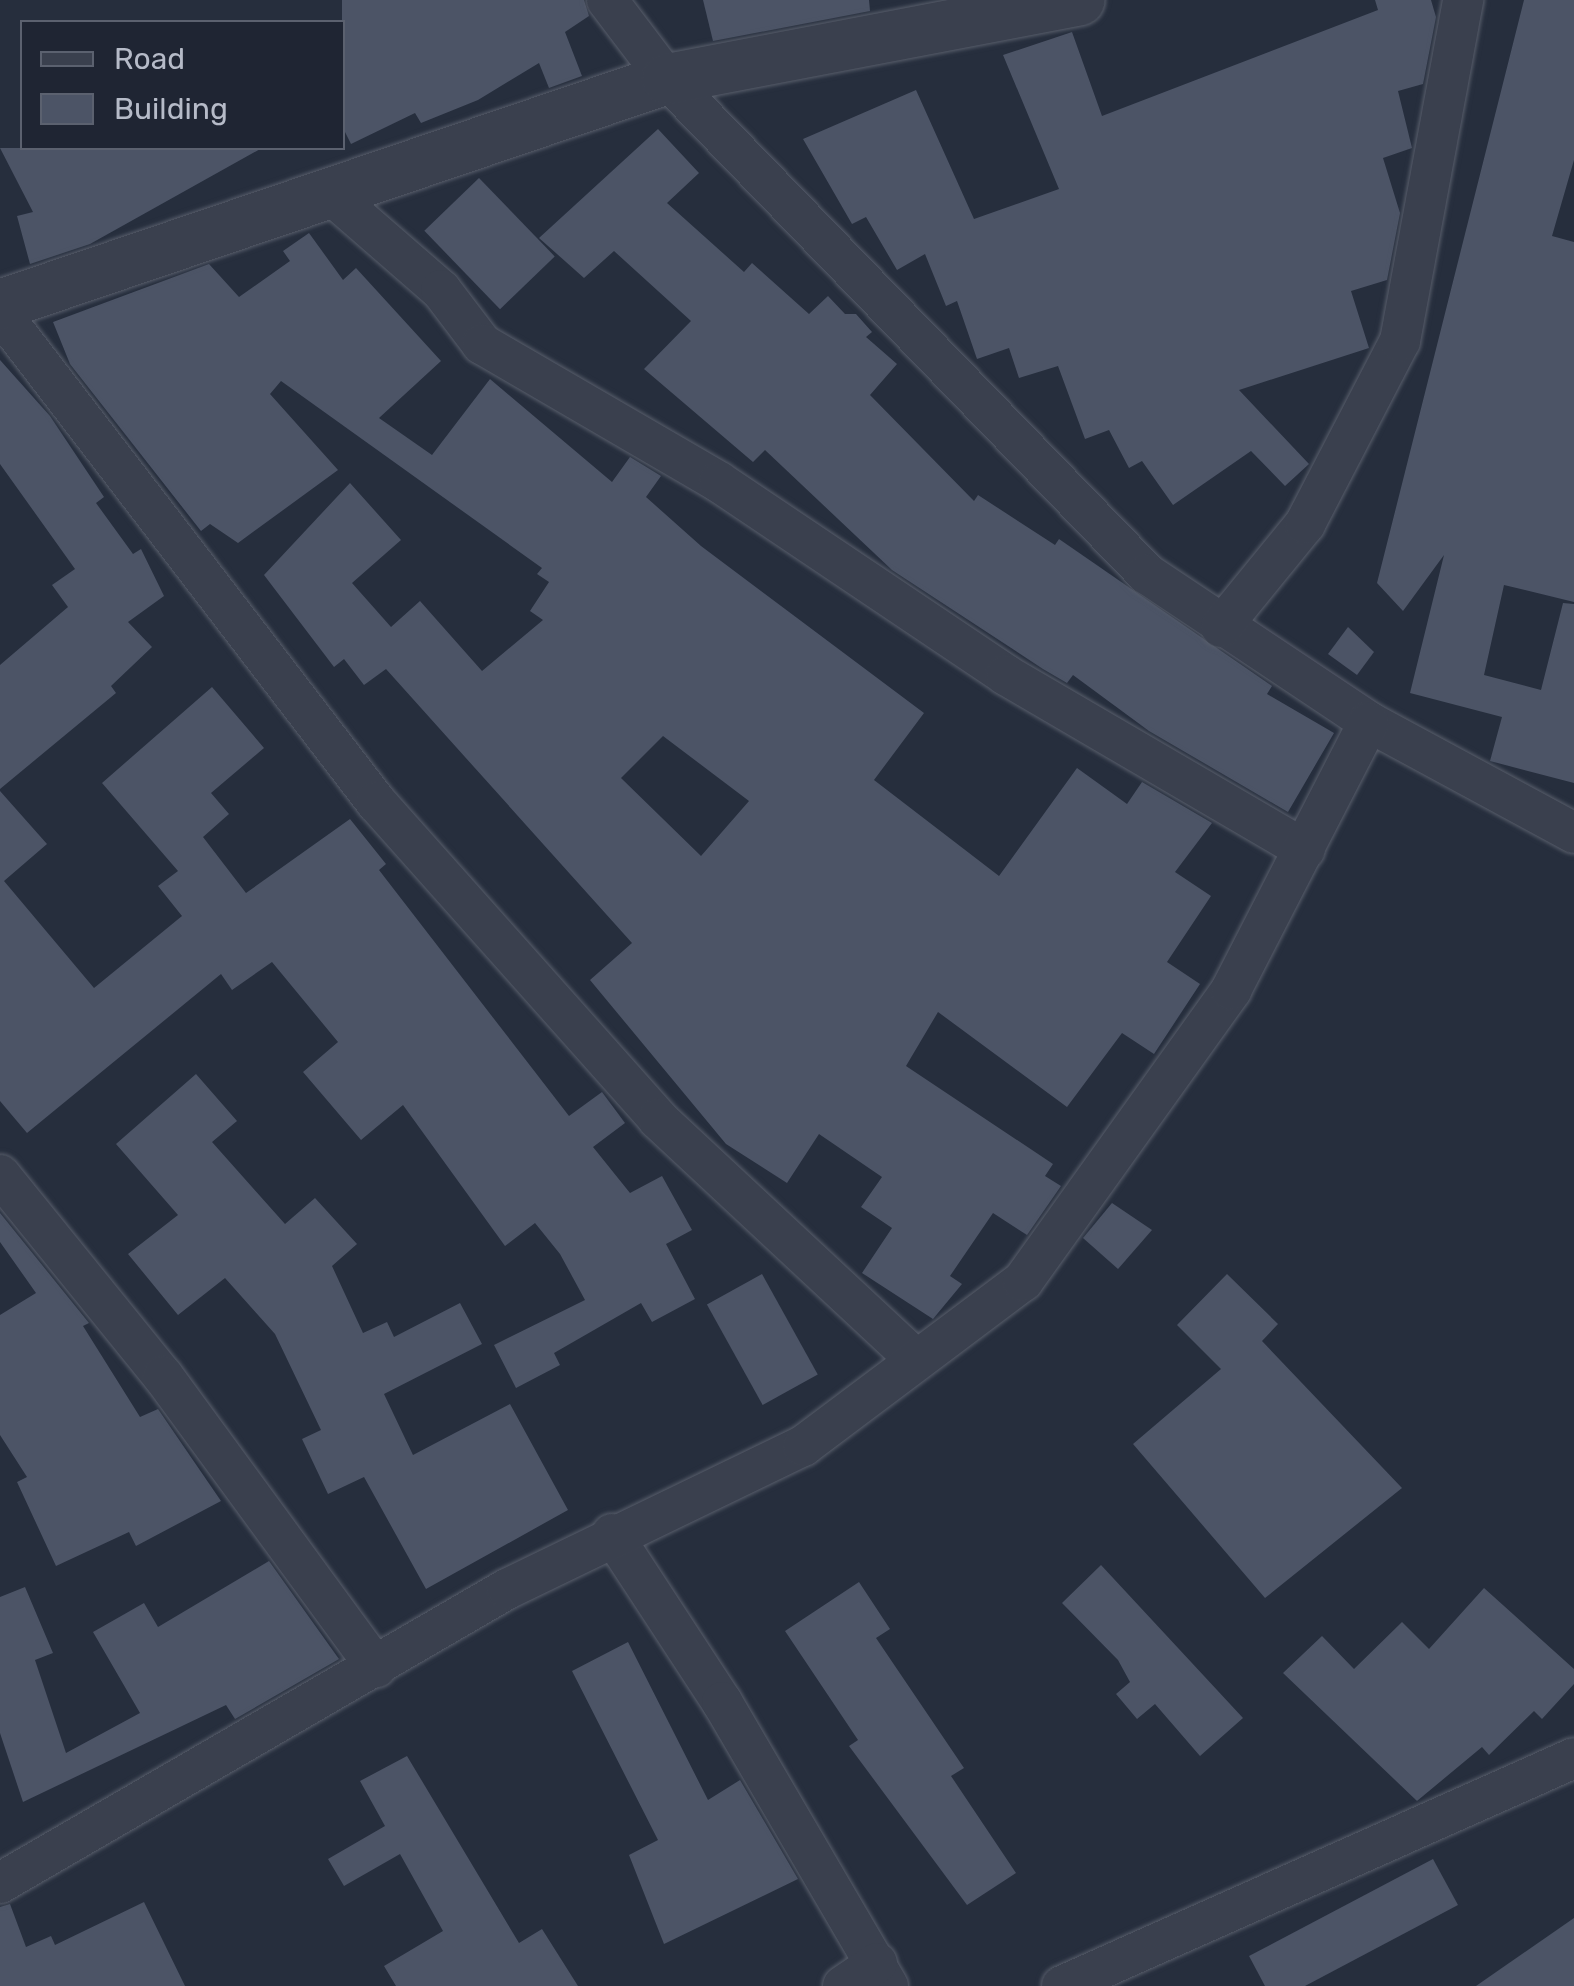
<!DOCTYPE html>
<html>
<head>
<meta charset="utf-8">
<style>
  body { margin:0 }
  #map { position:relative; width:1574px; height:1986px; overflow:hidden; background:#262e3d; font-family:Rubik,sans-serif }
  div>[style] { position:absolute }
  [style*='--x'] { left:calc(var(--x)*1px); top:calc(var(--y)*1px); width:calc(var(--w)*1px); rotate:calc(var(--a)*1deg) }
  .building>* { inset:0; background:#4c5466; transform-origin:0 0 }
  .roads { filter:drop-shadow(0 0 2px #585e6b) drop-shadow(0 0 2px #585e6b) }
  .minor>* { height:40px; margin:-20px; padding:0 20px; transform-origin:20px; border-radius:20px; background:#3a404e }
  .tertiary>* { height:50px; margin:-25px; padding:0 25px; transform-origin:25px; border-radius:25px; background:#3a404e }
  span { translate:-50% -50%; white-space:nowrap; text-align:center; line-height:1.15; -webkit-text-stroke:10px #1f2533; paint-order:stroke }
  .legend { position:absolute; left:20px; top:20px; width:325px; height:130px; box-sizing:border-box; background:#1f2533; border:2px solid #5b616f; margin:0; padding:12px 18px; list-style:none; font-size:30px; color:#b6bbc8 }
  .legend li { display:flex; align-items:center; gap:20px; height:50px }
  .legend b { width:50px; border:2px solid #5b616f }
</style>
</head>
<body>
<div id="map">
  <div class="building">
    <i style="clip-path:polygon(342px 0,584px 0,589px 16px,565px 32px,582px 76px,549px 88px,539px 63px,478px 100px,421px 123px,415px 113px,351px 144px,342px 126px)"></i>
    <i style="clip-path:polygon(703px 0,869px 0,870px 11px,713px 41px)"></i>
    <i style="clip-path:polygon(1375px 0,1431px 0,1436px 17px,1423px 84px,1398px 91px,1412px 148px,1383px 158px,1400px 213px,1387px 280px,1351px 291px,1369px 348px,1239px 390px,1309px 464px,1285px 486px,1251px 451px,1173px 505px,1142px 461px,1129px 468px,1109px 430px,1085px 439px,1058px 366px,1019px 378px,1009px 348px,977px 359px,957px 301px,946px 306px,925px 254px,897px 270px,866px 217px,852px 224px,803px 139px,916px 90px,974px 219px,1059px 189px,1003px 55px,1072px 32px,1102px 116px,1378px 10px)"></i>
    <i style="clip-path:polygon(1524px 0,1574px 0,1574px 160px,1552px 236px,1574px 242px,1574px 602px,1504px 585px,1484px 675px,1541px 690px,1563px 603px,1574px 604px,1574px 783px,1490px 761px,1502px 717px,1410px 693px,1444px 555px,1403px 611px,1377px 583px)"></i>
    <i style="clip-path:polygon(658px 129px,699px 173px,667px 203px,744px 272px,752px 263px,809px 314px,828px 296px,845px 314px,856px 314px,872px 332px,866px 337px,897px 364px,870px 395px,974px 501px,978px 495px,1055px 545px,1059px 539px,1272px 686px,1267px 694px,1334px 733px,1288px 812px,1149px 731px,1073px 675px,1067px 683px,1043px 669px,892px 570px,765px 450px,753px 462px,644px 369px,691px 321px,614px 251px,584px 278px,539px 238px)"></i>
    <i style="clip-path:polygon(0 148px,262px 148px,90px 244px,30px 264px,17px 216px,33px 212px)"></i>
    <i style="left:479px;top:178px;width:109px;height:76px;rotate:46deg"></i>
    <i style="clip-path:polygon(evenodd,309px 233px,343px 280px,356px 268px,441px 361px,379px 418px,432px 455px,490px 379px,612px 482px,630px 457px,661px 476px,646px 497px,701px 546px,924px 713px,874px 780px,999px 876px,1077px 768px,1127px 804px,1142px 782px,1212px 823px,1175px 872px,1211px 896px,1167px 962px,1200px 984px,1154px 1054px,1122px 1033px,1067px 1107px,938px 1012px,906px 1066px,1053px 1164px,1045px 1176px,1061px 1186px,1027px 1235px,993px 1213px,950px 1276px,962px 1284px,933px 1319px,862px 1273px,892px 1228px,861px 1207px,882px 1177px,819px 1134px,787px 1183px,726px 1144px,590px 980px,632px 943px,386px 669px,364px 685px,344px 659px,334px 667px,264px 575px,350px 483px,401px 540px,352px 583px,391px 627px,420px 601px,482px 671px,543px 620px,530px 611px,549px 582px,537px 574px,542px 568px,281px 381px,270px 394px,338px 470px,238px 543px,210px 524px,201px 531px,70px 364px,53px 322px,209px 264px,239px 297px,290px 261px,283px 251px,309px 233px,663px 736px,749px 801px,701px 856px,621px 778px,663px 736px)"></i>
    <i style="clip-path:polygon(0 360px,50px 416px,104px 497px,96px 503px,133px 554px,141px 549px,164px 596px,128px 622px,152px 647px,111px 686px,116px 693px,0 789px,0 665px,68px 607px,52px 585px,75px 569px,0 464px)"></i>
    <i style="clip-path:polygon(1348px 627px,1374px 652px,1357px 675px,1328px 654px)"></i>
    <i style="clip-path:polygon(212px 687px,264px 748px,211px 793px,229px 814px,203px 837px,246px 893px,350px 819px,386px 864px,379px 870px,569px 1116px,602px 1092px,625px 1123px,593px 1147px,630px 1193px,662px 1176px,692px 1230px,666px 1244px,695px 1299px,652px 1322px,641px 1303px,554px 1353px,560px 1365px,516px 1388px,494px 1345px,585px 1300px,560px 1254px,535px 1223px,505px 1246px,403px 1105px,361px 1140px,303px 1072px,338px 1042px,272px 962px,232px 990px,221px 974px,27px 1133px,0 1101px,0 791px,47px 844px,4px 881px,94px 988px,182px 916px,158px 886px,178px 871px,102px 783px)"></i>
    <i style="clip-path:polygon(196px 1074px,237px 1121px,212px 1142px,285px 1224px,315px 1198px,357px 1244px,332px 1266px,363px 1333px,387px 1322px,394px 1337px,460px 1303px,482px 1344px,384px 1394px,413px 1455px,510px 1404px,568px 1510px,426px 1589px,364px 1477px,328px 1494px,302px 1439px,321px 1430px,275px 1334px,225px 1278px,178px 1315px,128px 1254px,178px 1215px,116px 1144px)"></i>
    <i style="clip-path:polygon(1112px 1203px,1152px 1230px,1118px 1269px,1083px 1238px)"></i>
    <i style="clip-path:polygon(0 1213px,89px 1323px,83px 1326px,140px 1417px,158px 1409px,221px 1501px,136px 1546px,129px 1532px,56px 1566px,17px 1482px,27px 1477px,0 1435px,0 1315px,36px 1293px,0 1242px)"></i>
    <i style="left:762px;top:1274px;width:115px;height:63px;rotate:61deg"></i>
    <i style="clip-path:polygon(1227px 1274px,1278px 1324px,1262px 1341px,1402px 1488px,1265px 1598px,1133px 1444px,1221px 1369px,1177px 1325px)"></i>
    <i style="clip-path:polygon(269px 1561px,339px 1659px,235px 1719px,226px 1705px,23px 1802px,0 1733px,0 1597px,25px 1587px,53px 1653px,35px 1660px,66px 1753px,140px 1713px,93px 1632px,144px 1603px,158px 1627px)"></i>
    <i style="clip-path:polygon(1101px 1565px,1243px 1718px,1200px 1756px,1155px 1704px,1137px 1719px,1116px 1694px,1130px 1682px,1118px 1660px,1062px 1603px)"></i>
    <i style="clip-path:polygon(859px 1582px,890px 1629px,876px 1638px,964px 1768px,951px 1776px,1016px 1873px,967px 1905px,849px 1746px,858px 1740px,785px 1631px)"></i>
    <i style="clip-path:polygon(1484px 1588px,1574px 1669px,1574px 1684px,1542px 1719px,1534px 1711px,1489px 1755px,1482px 1747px,1417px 1801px,1283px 1673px,1322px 1636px,1354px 1669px,1402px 1622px,1429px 1649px)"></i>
    <i style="clip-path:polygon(628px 1642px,708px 1800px,740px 1780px,798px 1879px,664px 1944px,629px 1855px,658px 1840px,572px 1671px)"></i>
    <i style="clip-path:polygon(407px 1756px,519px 1943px,542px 1929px,578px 1986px,396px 1986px,384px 1966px,443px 1931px,400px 1854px,344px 1886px,328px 1859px,385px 1826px,360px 1781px)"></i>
    <i style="clip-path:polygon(1433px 1859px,1458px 1905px,1305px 1986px,1265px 1986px,1249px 1956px)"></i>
    <i style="clip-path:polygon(144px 1902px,185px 1986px,0 1986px,0 1907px,10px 1904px,26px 1947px,51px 1936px,55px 1945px)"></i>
    <i style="clip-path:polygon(1574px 1918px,1574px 1986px,1476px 1986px)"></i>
  </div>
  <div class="roads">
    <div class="minor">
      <i style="--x:607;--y:0;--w:99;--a:52.8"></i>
      <i style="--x:667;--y:79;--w:690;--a:45.88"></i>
      <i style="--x:1147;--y:574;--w:267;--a:33.7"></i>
      <i style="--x:1369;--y:722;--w:233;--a:28.4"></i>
      <i style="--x:327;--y:191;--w:151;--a:41"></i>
      <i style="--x:441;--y:290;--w:68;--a:52.8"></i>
      <i style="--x:482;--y:344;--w:274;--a:30.2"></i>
      <i style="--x:719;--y:482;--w:346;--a:33.9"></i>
      <i style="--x:1006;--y:675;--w:346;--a:30.3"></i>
      <i style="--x:0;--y:312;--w:618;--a:52.5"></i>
      <i style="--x:376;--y:802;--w:424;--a:48.3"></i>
      <i style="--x:658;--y:1119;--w:350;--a:43"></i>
      <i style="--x:1221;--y:627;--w:133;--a:-50.8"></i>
      <i style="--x:1305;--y:524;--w:206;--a:-62.6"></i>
      <i style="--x:1400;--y:341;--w:347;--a:-79.5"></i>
      <i style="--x:0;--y:1175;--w:259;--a:51"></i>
      <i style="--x:163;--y:1376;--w:361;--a:53.8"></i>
      <i style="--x:612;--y:1534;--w:201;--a:56.8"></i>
      <i style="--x:722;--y:1702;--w:329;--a:59.7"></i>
      <i style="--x:0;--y:1883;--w:586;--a:-30.11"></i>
      <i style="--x:507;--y:1589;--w:329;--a:-25.8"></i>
      <i style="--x:803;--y:1446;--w:275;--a:-36.9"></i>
      <i style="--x:1023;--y:1281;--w:358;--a:-54.4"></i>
      <i style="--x:1231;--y:990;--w:301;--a:-62.8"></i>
      <i style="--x:843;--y:1986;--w:41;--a:-34.1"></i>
      <i style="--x:1062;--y:1986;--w:560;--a:-24"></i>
    </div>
    <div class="tertiary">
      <i style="--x:0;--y:305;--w:704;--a:-18.72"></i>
      <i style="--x:667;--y:79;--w:420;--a:-10.8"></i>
    </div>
  </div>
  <ul class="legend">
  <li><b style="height:12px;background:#3a404e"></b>Road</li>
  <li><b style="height:28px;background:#4c5466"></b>Building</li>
  </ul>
</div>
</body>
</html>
